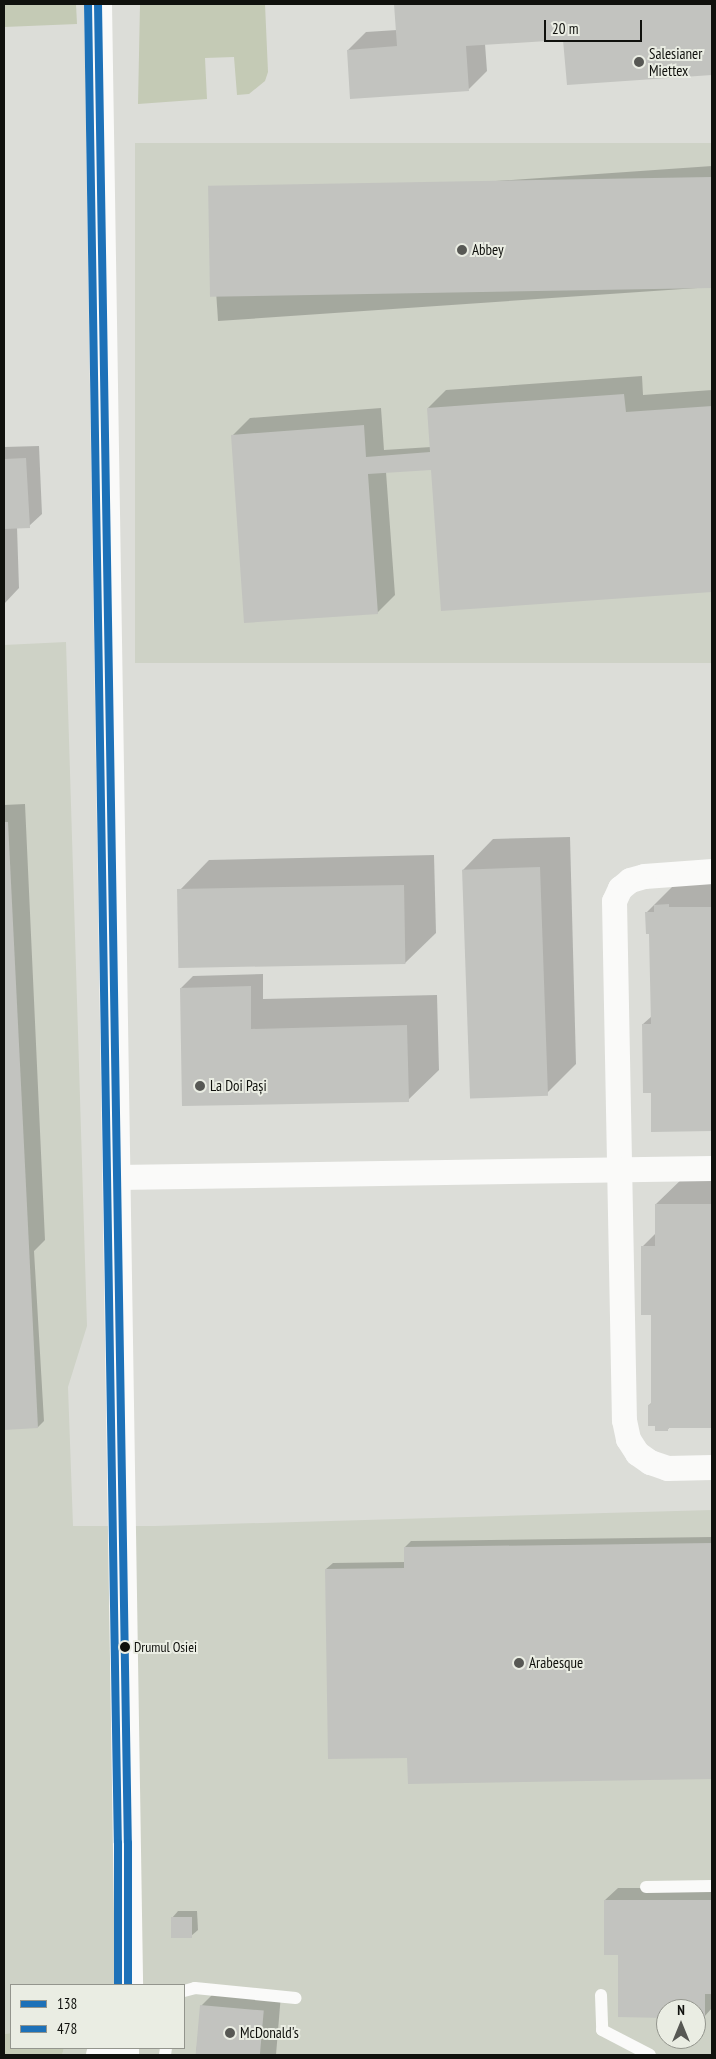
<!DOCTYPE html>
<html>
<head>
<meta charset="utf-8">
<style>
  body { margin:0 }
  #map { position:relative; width:716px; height:2059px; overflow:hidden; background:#dcddd8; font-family:"PT Sans Narrow",sans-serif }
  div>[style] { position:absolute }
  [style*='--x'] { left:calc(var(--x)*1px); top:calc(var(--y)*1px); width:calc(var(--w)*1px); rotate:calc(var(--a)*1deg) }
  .built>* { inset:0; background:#ced2c6; transform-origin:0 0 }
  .green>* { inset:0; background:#c4cab5 }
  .shadow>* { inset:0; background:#0003 }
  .building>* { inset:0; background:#c2c3bf; transform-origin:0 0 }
  .lane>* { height:12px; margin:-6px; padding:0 6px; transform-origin:6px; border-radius:6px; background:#fafaf9 }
  .street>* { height:25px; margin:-12.5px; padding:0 12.5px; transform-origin:12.5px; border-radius:12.5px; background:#fafaf9 }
  .secondary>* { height:28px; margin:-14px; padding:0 14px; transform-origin:14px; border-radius:14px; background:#fafaf9 }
  .bus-1>* { height:8px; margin:-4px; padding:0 4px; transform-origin:4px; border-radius:4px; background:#1d71b8 }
  .bus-2>* { height:8px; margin:-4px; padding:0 4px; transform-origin:4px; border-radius:4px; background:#1d71b8 }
  .dots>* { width:14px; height:14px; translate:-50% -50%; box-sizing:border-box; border:2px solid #eaede3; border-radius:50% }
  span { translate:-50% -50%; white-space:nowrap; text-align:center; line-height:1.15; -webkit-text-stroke:4px #eaede3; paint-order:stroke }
  .bus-label { font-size:14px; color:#10110d }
  .left { translate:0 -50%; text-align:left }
  .poi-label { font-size:15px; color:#10110d }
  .frame { position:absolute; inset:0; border:5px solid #10110d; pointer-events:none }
  .legend { position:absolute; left:10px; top:1984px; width:175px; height:65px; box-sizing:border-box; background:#eaede3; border:1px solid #93958d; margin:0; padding:6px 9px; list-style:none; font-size:15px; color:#10110d }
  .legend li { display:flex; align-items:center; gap:10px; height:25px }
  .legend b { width:25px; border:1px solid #93958d }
  .north { position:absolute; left:656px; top:1999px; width:50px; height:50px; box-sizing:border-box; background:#eaede3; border:1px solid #93958d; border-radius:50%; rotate:0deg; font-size:14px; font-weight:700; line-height:20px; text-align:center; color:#10110d }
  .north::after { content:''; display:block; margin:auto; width:18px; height:22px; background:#575854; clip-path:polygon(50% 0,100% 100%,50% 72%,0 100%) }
  .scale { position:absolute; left:544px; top:20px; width:98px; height:22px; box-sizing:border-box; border:2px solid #10110d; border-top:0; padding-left:6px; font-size:15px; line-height:18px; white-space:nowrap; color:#10110d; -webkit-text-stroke:4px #eaede3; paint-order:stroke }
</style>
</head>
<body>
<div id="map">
  <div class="built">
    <i style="left:712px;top:143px;width:520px;height:577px;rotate:90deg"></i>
    <i style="clip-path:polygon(evenodd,66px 642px,87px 1326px,68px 1387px,73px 1526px,155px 1526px,712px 1510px,712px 2055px,62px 2055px,64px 2048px,184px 2048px,184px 1985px,11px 1985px,11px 2033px,4px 2034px,4px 645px,66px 642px,666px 2009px,696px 2009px,696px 2039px,666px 2039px,666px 2009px)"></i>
  </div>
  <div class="green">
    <i style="clip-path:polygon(4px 4px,76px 4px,77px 24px,4px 27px)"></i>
    <i style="clip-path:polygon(140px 4px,265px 4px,268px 72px,265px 81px,249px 94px,237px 95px,234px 57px,205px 58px,207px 99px,138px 104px)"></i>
    <i style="clip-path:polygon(11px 2033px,11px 2048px,64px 2048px,62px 2055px,4px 2055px,4px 2034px)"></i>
  </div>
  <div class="shadow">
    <i style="clip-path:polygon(396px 4px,712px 4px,712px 74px,568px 84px,565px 39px,485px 44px,487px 71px,469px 89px,348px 50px,366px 32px,397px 30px)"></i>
    <i style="clip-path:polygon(712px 166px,712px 287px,218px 321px,211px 212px,223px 200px)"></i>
    <i style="clip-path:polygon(642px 376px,643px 395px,712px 390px,712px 591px,442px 609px,432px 467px,386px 472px,395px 595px,377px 613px,232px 436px,250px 418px,381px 408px,384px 450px,431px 447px,428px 408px,446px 390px)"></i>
    <i style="clip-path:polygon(39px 446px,42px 514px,29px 526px,17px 527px,19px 588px,4px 604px,4px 447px)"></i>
    <i style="clip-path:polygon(25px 804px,45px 1240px,34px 1251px,44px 1421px,38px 1427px,4px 1429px,4px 805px)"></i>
    <i style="clip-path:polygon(570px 837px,576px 1064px,546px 1094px,463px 870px,493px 839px)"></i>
    <i style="clip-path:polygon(434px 855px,436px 933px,405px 963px,179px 891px,209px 860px)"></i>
    <i style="clip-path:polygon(712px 876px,712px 1130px,652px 1130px,652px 1092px,643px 1024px,652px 1016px,650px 933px,646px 913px,678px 881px)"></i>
    <i style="clip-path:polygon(263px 974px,263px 999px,437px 995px,439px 1070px,408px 1100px,184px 1105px,181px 988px,193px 976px)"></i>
    <i style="clip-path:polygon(688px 1173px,712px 1173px,712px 1427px,670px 1427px,667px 1430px,649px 1405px,652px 1402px,652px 1314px,642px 1247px,656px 1233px,656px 1204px)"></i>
    <i style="clip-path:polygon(712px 1537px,712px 1778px,409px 1782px,408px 1757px,326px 1569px,333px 1563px,405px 1562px,405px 1547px,411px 1541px)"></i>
    <i style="clip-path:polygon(618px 1888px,712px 1888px,712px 2008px,704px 2017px,696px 2017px,696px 2009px,666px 2009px,666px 2016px,619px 1954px,605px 1900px)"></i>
    <i style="clip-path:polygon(178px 1911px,197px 1911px,198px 1930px,191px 1936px,172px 1918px)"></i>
    <i style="clip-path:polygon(219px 1988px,281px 1994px,276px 2055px,196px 2055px,201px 2006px)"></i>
  </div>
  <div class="building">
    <i style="clip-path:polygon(394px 4px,712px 4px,712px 75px,567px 85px,563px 40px,466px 46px,469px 91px,350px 99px,347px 50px,397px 46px)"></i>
    <i style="left:711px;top:177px;width:111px;height:503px;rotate:89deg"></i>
    <i style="clip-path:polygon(624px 394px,626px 412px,712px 406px,712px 592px,441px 611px,431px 470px,368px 474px,378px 614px,244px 623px,231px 435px,364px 425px,366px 457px,430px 452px,427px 408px)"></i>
    <i style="clip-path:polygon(26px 458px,30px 528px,4px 529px,4px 459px)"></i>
    <i style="clip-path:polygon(4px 822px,8px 822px,38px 1428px,4px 1430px)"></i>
    <i style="left:540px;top:867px;width:229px;height:78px;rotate:88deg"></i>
    <i style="left:404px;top:885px;width:79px;height:227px;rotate:89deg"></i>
    <i style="clip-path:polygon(669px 904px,669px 907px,712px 907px,712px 1131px,651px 1132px,651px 1093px,643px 1093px,642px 1024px,651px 1024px,649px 934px,646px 934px,645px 912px,654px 912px,654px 905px)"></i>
    <i style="clip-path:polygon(251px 986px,251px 1029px,407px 1025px,409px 1102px,182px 1106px,180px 988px)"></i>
    <i style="clip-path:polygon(655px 1204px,712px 1204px,712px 1428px,668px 1428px,668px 1431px,655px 1431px,655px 1426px,648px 1426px,648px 1405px,651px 1404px,651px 1315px,641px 1315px,641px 1246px,655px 1246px)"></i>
    <i style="clip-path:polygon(712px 1543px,712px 1779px,408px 1784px,407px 1758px,328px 1759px,325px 1569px,404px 1568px,404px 1547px)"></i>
    <i style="clip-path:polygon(604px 1900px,712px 1900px,712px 1994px,705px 1994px,705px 2018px,696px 2018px,696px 2009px,666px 2009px,666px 2018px,618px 2017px,618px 1955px,604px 1955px)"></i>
    <i style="left:171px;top:1917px;width:21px;height:21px"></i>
    <i style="left:200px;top:2005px;width:64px;height:50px;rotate:5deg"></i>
  </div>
  <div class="lane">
    <i style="--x:646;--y:1887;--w:66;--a:-0.9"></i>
    <i style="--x:184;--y:1991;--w:11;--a:-15"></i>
    <i style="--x:195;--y:1988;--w:101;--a:5.7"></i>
    <i style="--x:601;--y:1995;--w:35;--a:88"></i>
    <i style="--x:602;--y:2030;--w:54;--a:27.5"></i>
    <i style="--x:165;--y:2055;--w:7;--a:-82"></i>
  </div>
  <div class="street">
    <i style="--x:712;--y:871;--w:68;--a:175.8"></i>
    <i style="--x:644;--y:876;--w:15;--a:164"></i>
    <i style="--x:630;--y:880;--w:13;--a:141"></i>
    <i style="--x:620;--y:888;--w:14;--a:115"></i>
    <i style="--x:614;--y:901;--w:519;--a:88.9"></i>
    <i style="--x:624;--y:1420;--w:19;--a:78"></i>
    <i style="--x:628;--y:1439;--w:17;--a:57"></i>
    <i style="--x:637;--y:1453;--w:16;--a:35"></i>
    <i style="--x:650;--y:1462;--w:18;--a:19"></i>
    <i style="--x:667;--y:1468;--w:45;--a:-1.3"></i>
    <i style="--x:117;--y:1177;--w:595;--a:-0.87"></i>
  </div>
  <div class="secondary">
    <i style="--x:98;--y:4;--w:1981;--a:89.1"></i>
    <i style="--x:100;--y:2055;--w:7;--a:-74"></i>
    <i style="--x:125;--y:2055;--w:7;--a:-90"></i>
  </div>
  <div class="bus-1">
    <i style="--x:98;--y:4;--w:1839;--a:89.07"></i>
    <i style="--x:128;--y:1843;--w:142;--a:90"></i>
  </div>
  <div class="bus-2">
    <i style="--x:88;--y:4;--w:1839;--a:89.07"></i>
    <i style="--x:118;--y:1843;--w:142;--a:90"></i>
  </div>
  <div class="dots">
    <i style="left:639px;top:62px;background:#575854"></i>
    <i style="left:462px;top:250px;background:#575854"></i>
    <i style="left:200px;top:1086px;background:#575854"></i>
    <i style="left:125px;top:1647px;background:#10110d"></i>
    <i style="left:519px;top:1663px;background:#575854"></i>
    <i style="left:230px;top:2033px;background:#575854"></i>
  </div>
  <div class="bus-label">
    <span class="left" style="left:134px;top:1647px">Drumul Osiei</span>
  </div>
  <div class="poi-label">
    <span class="left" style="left:649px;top:62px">Salesianer<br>Miettex</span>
    <span class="left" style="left:472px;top:250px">Abbey</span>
    <span class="left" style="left:210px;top:1086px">La Doi Pași</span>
    <span class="left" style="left:529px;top:1663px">Arabesque</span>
    <span class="left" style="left:240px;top:2033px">McDonald's</span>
  </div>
  <div class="frame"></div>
  <ul class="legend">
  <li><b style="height:6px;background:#1d71b8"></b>138</li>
  <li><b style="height:6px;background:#1d71b8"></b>478</li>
  </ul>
  <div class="north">N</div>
  <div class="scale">20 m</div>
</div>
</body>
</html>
